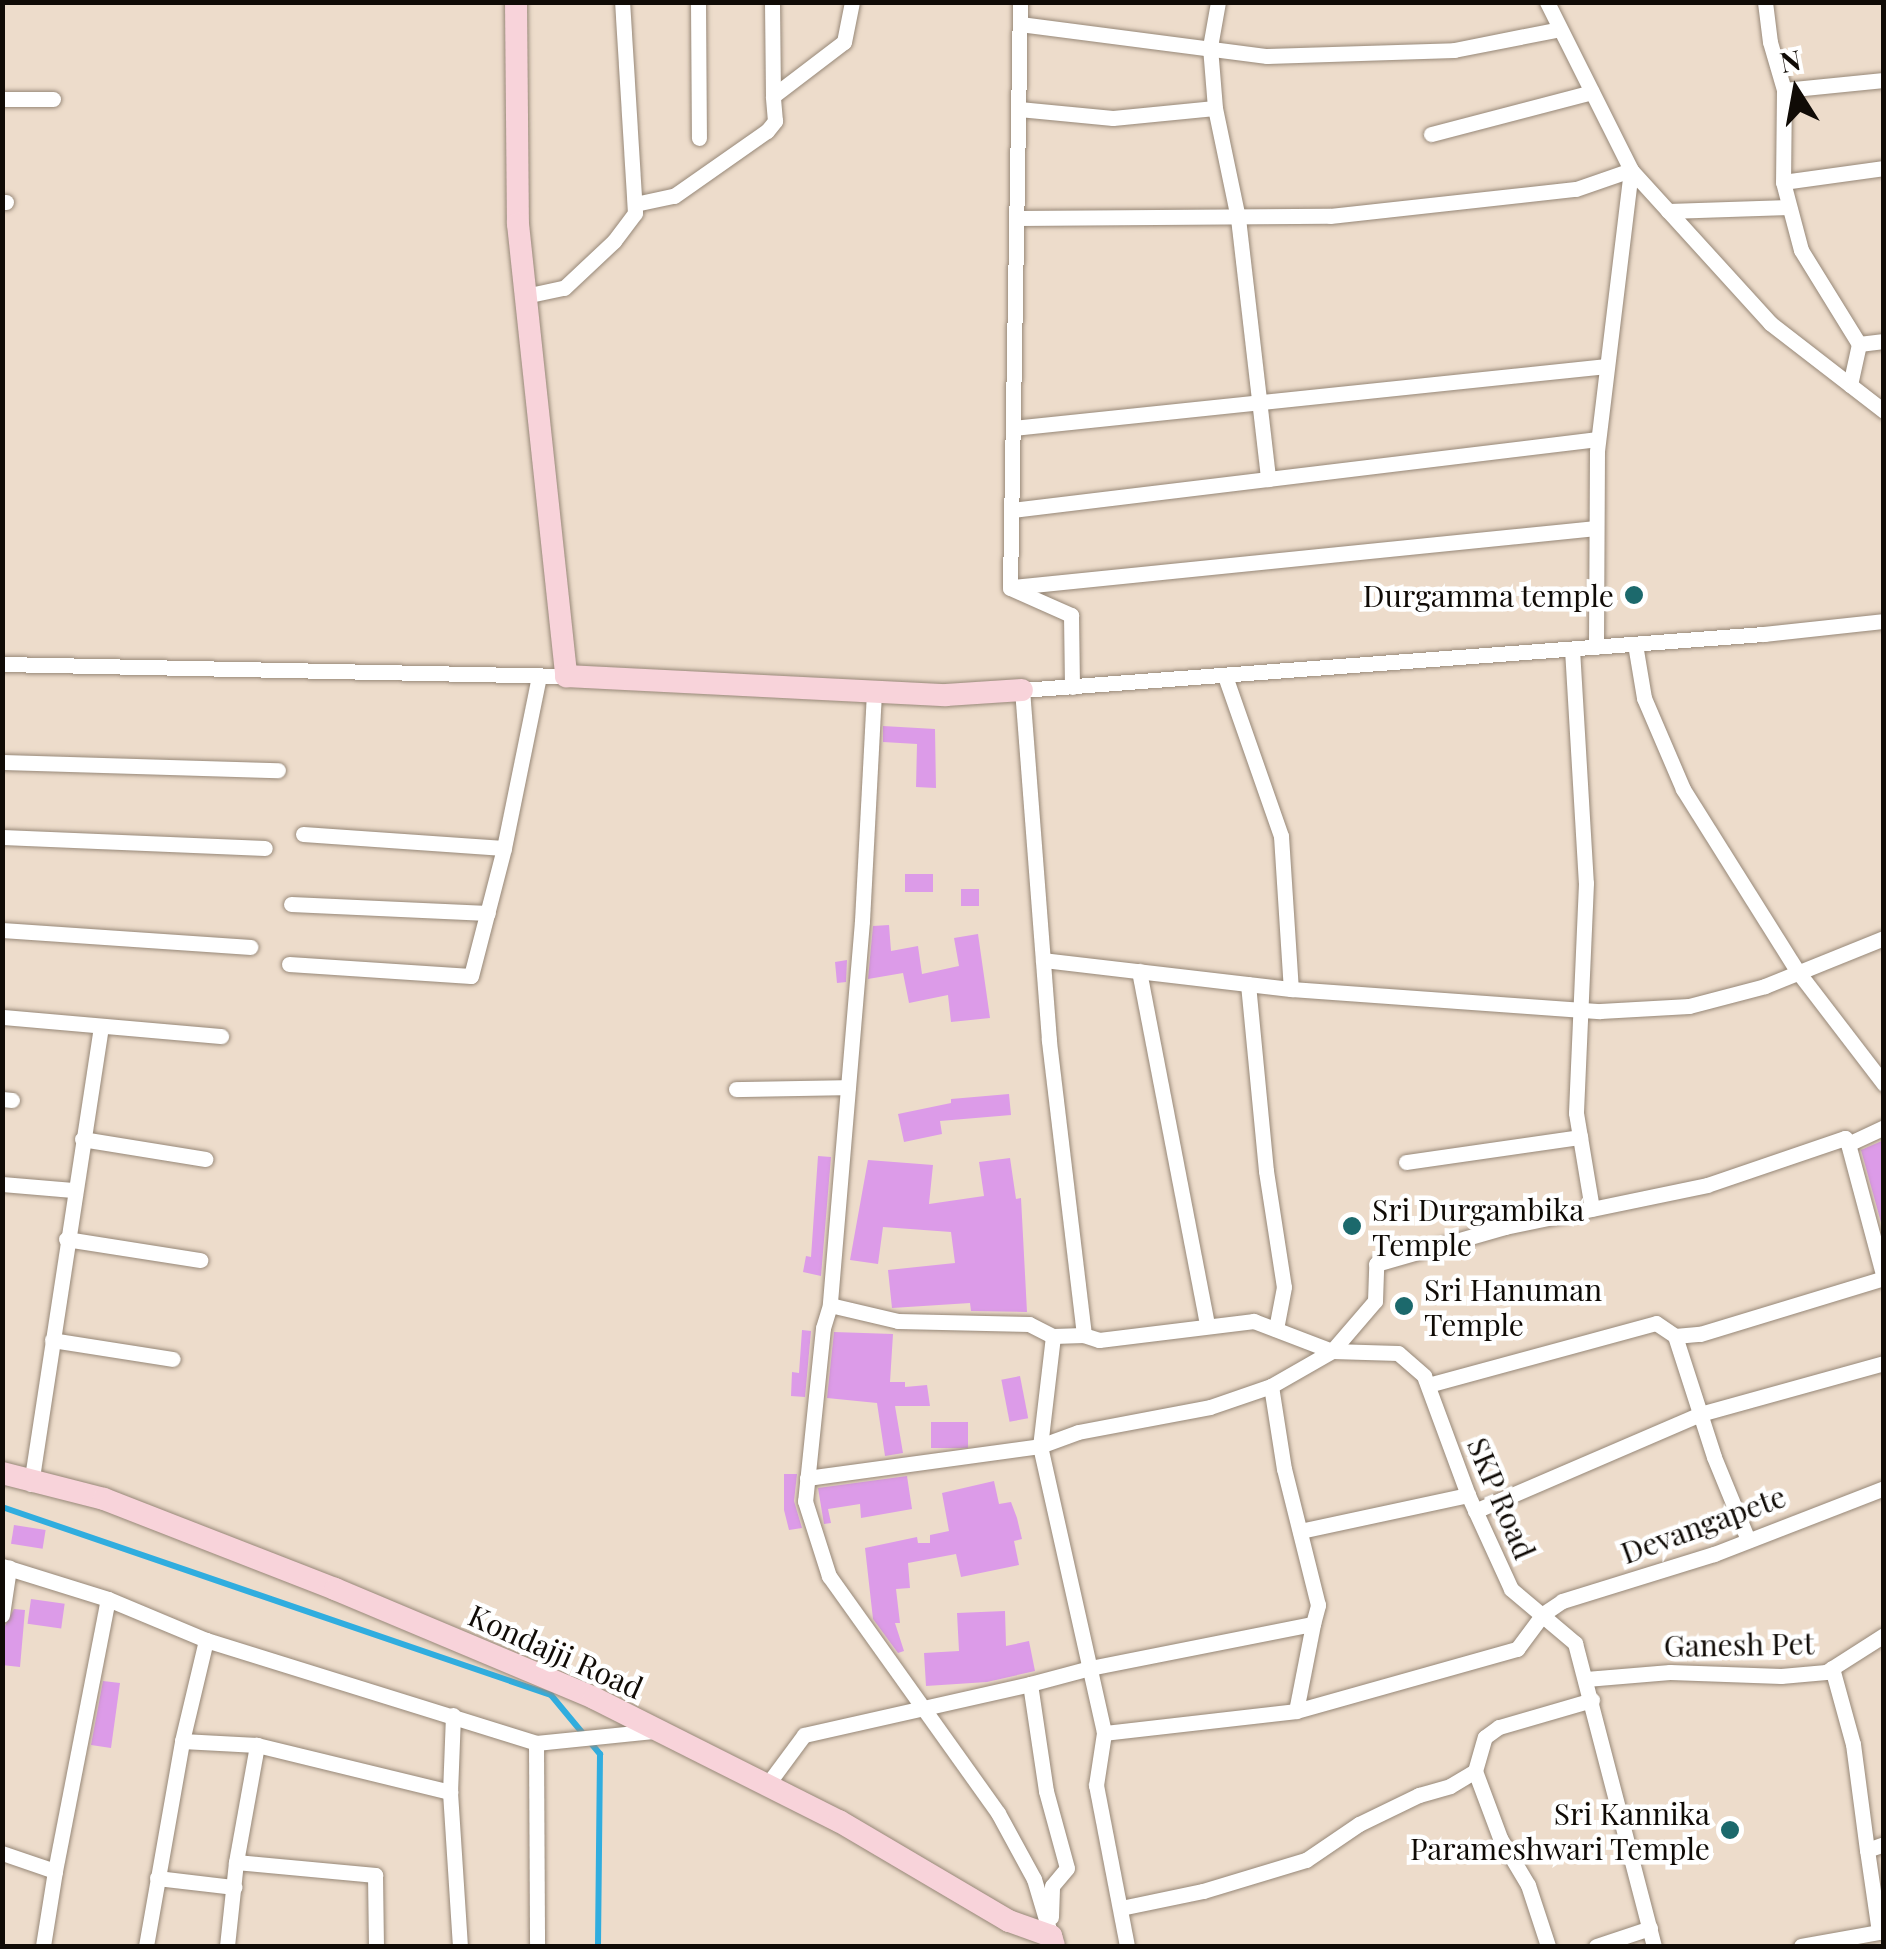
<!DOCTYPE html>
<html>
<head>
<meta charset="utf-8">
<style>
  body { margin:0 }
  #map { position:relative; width:1886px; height:1949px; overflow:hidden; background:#eddccb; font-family:"Playfair Display",serif }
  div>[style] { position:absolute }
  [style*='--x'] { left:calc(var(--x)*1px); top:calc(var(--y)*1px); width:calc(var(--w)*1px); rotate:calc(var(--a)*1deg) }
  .stream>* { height:6px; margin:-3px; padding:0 3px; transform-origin:3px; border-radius:3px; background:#30addf }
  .building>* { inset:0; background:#dc9be8; transform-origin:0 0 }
  .roads { filter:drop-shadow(0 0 2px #978878) drop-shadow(0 0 2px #978878) }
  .street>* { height:15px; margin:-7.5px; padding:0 7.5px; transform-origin:7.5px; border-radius:7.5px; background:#fff }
  .secondary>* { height:22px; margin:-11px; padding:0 11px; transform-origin:11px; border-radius:11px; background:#f8d3da }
  .dots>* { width:28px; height:28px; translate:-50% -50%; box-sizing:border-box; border:5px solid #fff; border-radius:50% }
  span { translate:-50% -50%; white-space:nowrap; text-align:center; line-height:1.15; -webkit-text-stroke:9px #fff; paint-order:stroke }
  .poi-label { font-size:30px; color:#100b06 }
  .right { translate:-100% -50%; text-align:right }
  .left { translate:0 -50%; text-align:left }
  .street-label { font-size:30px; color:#100b06 }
  .frame { position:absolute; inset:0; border:5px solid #100b06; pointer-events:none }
  .north { position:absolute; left:1746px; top:40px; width:100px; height:100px; -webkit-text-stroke:8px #fff; paint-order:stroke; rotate:349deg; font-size:28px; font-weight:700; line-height:40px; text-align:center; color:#100b06 }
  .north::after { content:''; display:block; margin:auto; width:35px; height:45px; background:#100b06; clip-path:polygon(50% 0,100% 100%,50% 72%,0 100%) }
</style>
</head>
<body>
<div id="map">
  <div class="stream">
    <i style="--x:2;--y:1507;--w:580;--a:18.9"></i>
    <i style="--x:551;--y:1695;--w:77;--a:50.3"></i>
    <i style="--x:600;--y:1754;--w:192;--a:90.6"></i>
  </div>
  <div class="building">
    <i style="clip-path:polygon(883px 726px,935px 729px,936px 788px,916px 787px,917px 744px,883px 742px)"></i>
    <i style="left:905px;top:874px;width:28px;height:18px"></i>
    <i style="left:979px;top:889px;width:17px;height:18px;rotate:90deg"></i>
    <i style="clip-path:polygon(889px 925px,891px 951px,918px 946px,922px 974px,959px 966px,954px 938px,978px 934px,990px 1018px,951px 1022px,948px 995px,909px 1003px,903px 973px,868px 979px,873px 926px)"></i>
    <i style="clip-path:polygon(847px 960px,846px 982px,837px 983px,835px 962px)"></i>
    <i style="clip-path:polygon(1009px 1094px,1011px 1115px,940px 1121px,942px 1134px,904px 1142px,898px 1114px,951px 1103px,951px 1099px)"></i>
    <i style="clip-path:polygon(1884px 1140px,1884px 1226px,1882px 1226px,1861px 1150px)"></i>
    <i style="clip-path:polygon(818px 1156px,831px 1157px,821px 1276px,803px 1272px,806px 1256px,811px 1257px)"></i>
    <i style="clip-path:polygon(1010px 1158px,1016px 1199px,1021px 1198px,1027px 1312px,971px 1311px,970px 1303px,892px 1308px,888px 1270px,955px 1263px,951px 1232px,883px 1227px,878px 1264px,850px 1260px,868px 1160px,933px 1165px,929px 1204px,984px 1196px,979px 1162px)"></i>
    <i style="clip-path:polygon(802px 1330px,811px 1331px,805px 1397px,791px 1396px,792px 1372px,799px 1373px)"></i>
    <i style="clip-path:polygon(834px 1332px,893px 1334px,890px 1382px,905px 1382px,905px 1387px,927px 1385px,930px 1406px,895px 1406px,903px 1453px,885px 1456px,877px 1403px,827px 1398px)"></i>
    <i style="left:1020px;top:1376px;width:43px;height:19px;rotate:79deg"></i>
    <i style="left:931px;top:1422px;width:37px;height:26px"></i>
    <i style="clip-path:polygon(784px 1474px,797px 1474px,794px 1501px,802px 1528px,789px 1530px,784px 1510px)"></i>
    <i style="clip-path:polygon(907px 1476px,912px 1509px,861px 1518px,860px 1504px,828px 1509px,831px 1523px,824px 1524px,818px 1488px)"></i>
    <i style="clip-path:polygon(994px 1481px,999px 1504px,1011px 1502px,1017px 1518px,1022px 1539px,1014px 1541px,1019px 1565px,961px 1577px,956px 1554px,908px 1563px,910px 1588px,896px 1589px,900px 1623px,895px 1623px,904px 1651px,898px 1653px,873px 1619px,865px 1548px,917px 1537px,918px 1543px,930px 1543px,930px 1535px,949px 1531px,942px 1493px)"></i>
    <i style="left:14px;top:1525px;width:32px;height:19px;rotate:9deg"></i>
    <i style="left:31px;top:1599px;width:34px;height:25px;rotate:8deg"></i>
    <i style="clip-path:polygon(14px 1609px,25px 1610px,20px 1667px,2px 1665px,5px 1626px)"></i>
    <i style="clip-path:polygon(1005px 1611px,1006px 1646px,1029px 1641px,1035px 1671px,987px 1682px,926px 1686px,924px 1653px,959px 1651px,957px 1613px)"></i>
    <i style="clip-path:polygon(103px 1681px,120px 1683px,111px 1748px,91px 1745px)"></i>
  </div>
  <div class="roads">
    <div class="street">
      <i style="--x:698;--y:2;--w:136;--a:89.6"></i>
      <i style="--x:772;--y:2;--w:94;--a:89.4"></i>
      <i style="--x:1020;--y:2;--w:586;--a:90.98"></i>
      <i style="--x:1010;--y:588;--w:67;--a:23.9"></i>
      <i style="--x:1071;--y:615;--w:72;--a:89.2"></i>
      <i style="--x:1218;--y:2;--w:46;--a:100.1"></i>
      <i style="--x:1210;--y:47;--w:61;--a:85.3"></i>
      <i style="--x:1215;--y:108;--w:112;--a:78.2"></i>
      <i style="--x:1238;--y:218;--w:263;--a:83.4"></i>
      <i style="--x:1547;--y:2;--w:188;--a:63.4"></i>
      <i style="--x:1631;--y:170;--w:207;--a:47.7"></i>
      <i style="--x:1770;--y:323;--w:144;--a:37.7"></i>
      <i style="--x:1765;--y:2;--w:40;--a:82.9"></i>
      <i style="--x:1770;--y:42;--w:50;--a:73.7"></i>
      <i style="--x:1784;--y:90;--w:92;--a:90.6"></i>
      <i style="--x:1020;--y:24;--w:249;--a:7.4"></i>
      <i style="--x:1267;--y:56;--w:187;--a:-1.8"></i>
      <i style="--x:1454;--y:50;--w:108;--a:-11.2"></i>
      <i style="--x:1784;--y:90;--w:100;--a:-5.7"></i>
      <i style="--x:2;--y:99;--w:51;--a:0"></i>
      <i style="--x:1019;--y:109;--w:94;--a:5.5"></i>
      <i style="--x:1113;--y:118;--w:102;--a:-5.6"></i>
      <i style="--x:1431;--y:134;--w:166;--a:-14.6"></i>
      <i style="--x:2;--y:202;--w:4;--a:0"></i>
      <i style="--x:635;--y:204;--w:40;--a:-12"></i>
      <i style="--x:674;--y:196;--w:113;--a:-35"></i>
      <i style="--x:767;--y:131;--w:13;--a:-51"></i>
      <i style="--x:775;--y:121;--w:25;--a:-95"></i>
      <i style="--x:773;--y:96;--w:89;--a:-37.3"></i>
      <i style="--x:844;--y:42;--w:41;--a:-78.7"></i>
      <i style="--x:1668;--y:211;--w:121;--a:-1.9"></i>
      <i style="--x:1017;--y:218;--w:313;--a:-0.4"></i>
      <i style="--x:1330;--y:216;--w:247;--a:-6.3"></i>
      <i style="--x:1576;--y:189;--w:58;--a:-19.1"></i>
      <i style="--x:1631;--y:170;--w:284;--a:96.9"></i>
      <i style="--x:1597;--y:452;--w:195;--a:90.3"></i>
      <i style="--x:525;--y:296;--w:40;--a:-12"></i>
      <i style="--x:564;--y:288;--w:69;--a:-43.2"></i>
      <i style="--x:614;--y:241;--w:35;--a:-53"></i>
      <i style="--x:635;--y:213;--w:211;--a:-93.5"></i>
      <i style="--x:1859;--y:344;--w:110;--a:-121.7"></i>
      <i style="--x:1801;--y:250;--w:70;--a:-104.8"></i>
      <i style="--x:1783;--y:182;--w:102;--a:-7.9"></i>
      <i style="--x:1850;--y:385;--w:42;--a:-77.6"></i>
      <i style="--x:1859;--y:344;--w:25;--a:-7"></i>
      <i style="--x:1013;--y:428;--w:597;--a:-5.96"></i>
      <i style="--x:1012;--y:510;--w:590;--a:-6.91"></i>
      <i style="--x:1013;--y:587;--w:586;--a:-5.78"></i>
      <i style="--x:1635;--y:644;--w:55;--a:80.5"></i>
      <i style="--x:1644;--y:698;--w:99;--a:66.8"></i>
      <i style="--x:1683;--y:789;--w:216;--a:57.9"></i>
      <i style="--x:1798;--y:972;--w:141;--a:52.5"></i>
      <i style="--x:1572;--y:649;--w:234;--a:86.6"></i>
      <i style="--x:1586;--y:883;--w:230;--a:92.5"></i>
      <i style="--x:1576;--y:1113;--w:97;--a:80.5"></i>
      <i style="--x:2;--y:664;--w:564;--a:1.22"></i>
      <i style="--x:1225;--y:676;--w:170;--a:70.7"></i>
      <i style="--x:1281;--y:836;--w:153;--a:86.3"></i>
      <i style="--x:874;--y:692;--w:229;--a:93"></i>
      <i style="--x:862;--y:921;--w:385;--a:94.8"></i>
      <i style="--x:830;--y:1305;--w:24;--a:107"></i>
      <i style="--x:823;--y:1328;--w:174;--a:95.9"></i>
      <i style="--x:805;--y:1501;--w:79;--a:72.3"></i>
      <i style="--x:829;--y:1576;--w:291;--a:54.5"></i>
      <i style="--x:998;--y:1813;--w:75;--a:61.4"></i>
      <i style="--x:1034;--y:1879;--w:59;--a:73.4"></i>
      <i style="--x:2;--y:762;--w:276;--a:1.7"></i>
      <i style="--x:303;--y:834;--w:201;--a:4"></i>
      <i style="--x:2;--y:837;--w:263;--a:2.4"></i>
      <i style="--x:291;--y:904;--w:197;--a:2.6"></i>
      <i style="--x:2;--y:930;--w:249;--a:3.9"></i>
      <i style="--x:1043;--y:960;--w:250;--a:6.7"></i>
      <i style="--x:1291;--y:989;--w:310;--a:4.1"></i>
      <i style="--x:1600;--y:1011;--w:89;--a:-3.2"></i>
      <i style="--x:1689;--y:1006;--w:79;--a:-14.7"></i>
      <i style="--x:1765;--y:986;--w:128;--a:-22"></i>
      <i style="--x:289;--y:964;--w:182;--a:3.8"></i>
      <i style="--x:471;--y:976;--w:132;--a:-75.5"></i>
      <i style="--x:504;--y:848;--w:176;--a:-78.5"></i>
      <i style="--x:1139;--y:971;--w:360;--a:79.1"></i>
      <i style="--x:1248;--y:984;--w:188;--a:84.5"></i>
      <i style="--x:1266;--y:1171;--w:117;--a:81.2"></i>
      <i style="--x:1284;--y:1287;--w:43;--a:100.8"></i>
      <i style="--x:2;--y:1017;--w:220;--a:5"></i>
      <i style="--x:736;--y:1089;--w:112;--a:-1"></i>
      <i style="--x:2;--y:1099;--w:10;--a:6"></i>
      <i style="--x:82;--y:1139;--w:125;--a:9.2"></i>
      <i style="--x:1406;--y:1162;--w:176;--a:-8.2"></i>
      <i style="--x:2;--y:1184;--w:71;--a:4.8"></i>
      <i style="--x:66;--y:1239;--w:136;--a:8.9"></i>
      <i style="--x:830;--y:1305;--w:70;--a:13.2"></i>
      <i style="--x:898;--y:1321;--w:131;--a:1.3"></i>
      <i style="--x:1029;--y:1324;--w:27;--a:27"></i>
      <i style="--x:1084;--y:1335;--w:297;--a:-96.8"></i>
      <i style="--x:1049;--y:1040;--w:351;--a:-94.4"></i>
      <i style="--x:1022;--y:690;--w:744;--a:-4.32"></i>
      <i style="--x:1764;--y:634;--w:121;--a:-6.2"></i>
      <i style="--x:1675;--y:1336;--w:127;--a:72.1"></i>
      <i style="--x:1714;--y:1457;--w:90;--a:67.7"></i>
      <i style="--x:52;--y:1340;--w:122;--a:8.9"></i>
      <i style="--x:1332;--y:1351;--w:66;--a:1.7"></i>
      <i style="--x:1398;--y:1353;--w:35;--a:41"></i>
      <i style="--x:1424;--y:1376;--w:127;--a:69.7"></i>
      <i style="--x:1468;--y:1495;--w:103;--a:65.4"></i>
      <i style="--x:1511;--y:1589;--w:84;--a:40.2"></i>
      <i style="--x:1575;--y:1643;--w:313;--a:75.4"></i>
      <i style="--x:1332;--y:1351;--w:66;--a:-49.3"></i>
      <i style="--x:1375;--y:1301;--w:37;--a:-88"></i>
      <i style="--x:1376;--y:1264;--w:134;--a:-16"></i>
      <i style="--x:1505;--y:1227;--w:206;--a:-11.7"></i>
      <i style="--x:1707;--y:1185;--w:146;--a:-18.8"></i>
      <i style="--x:1845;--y:1138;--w:7;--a:63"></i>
      <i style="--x:1848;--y:1144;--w:40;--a:-25"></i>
      <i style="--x:1428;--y:1385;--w:236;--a:-15.2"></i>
      <i style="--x:1656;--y:1323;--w:23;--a:34"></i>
      <i style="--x:1675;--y:1336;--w:25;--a:-5"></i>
      <i style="--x:1700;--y:1334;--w:192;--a:-16.9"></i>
      <i style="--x:1884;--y:1278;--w:139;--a:-105"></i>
      <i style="--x:807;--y:1478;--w:235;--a:-7.8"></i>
      <i style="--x:1040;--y:1446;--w:40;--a:-20.2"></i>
      <i style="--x:1078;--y:1432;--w:134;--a:-10.7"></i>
      <i style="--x:1210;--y:1407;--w:65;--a:-19"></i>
      <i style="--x:1271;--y:1386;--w:70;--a:-29.8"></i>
      <i style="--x:1332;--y:1351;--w:84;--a:-159"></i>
      <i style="--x:1254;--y:1321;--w:156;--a:173"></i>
      <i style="--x:1099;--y:1340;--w:16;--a:-162"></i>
      <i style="--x:1084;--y:1335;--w:31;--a:178"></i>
      <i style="--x:1053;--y:1336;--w:111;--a:96.7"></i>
      <i style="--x:1040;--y:1446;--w:294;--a:77.4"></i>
      <i style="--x:1104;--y:1733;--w:53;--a:98.7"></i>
      <i style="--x:1096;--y:1785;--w:164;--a:79.1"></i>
      <i style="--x:31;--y:1484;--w:463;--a:-81.3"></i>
      <i style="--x:1475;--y:1511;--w:245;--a:-23.3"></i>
      <i style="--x:1700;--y:1414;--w:191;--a:-15.5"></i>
      <i style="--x:1300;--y:1531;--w:172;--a:-12.1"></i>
      <i style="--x:2;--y:1566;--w:111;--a:17.3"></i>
      <i style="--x:108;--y:1599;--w:106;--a:22.7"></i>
      <i style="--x:206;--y:1640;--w:346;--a:17.3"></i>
      <i style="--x:536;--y:1743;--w:203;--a:89.7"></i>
      <i style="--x:2;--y:1615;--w:48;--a:-81.5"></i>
      <i style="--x:1832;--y:1668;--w:79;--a:74.6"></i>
      <i style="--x:1853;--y:1744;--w:107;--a:82.5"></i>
      <i style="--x:1586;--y:1679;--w:84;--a:-4.8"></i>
      <i style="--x:1670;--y:1672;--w:111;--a:2.1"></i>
      <i style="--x:1781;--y:1676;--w:45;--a:-5.1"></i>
      <i style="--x:1826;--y:1672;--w:69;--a:-32.5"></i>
      <i style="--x:1296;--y:1711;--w:89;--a:-78.9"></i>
      <i style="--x:453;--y:1715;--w:77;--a:92.2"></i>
      <i style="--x:450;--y:1792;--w:154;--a:86.3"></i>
      <i style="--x:1104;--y:1733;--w:193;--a:-6.5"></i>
      <i style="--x:1296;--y:1711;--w:230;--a:-15.7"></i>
      <i style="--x:1517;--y:1649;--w:44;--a:-53.4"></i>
      <i style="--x:1543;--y:1614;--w:23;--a:-34"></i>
      <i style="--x:1562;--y:1601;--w:159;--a:-17.2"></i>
      <i style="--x:1714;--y:1554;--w:182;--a:-21.2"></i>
      <i style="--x:182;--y:1741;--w:75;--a:3.1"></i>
      <i style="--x:536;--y:1743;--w:120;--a:-5.8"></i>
      <i style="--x:1475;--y:1771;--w:72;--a:69.5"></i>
      <i style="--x:1500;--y:1838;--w:55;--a:59.2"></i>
      <i style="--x:1528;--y:1885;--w:64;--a:71.8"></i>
      <i style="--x:767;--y:1785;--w:62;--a:-53.5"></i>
      <i style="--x:804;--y:1735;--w:232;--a:-12.7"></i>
      <i style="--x:2;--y:1853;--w:56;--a:18.8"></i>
      <i style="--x:55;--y:1871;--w:76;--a:99.1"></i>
      <i style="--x:236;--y:1862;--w:119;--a:-79.8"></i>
      <i style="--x:257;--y:1745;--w:199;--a:13.7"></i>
      <i style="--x:55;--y:1871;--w:277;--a:-79"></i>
      <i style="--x:157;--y:1878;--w:78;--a:6.7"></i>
      <i style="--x:1121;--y:1908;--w:84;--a:-11.7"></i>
      <i style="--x:1203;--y:1891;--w:108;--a:-16.8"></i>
      <i style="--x:1306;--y:1860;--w:64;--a:-34.2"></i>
      <i style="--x:1359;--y:1824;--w:67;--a:-25.8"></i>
      <i style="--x:1419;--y:1795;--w:32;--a:-16"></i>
      <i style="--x:1450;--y:1786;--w:29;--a:-31"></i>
      <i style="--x:1475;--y:1771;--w:35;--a:-74"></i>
      <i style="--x:1485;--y:1737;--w:17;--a:-36"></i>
      <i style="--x:1499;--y:1727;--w:97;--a:-16.2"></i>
      <i style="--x:1051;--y:1917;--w:31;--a:-88"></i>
      <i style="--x:1052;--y:1886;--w:23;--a:-50"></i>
      <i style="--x:1067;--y:1868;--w:80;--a:-105.3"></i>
      <i style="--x:1046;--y:1791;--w:108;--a:-98.5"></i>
      <i style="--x:1030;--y:1684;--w:62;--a:-14.9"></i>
      <i style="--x:1090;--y:1668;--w:227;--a:-11.2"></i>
      <i style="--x:1313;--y:1624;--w:20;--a:-75"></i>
      <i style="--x:1318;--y:1605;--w:140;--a:-104"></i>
      <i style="--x:1284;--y:1469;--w:84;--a:-98.9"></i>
      <i style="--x:1879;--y:1932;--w:83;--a:-98.3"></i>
      <i style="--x:1867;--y:1850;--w:18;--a:-19"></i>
      <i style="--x:146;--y:1946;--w:208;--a:-80"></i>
      <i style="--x:182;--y:1741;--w:104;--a:-76.6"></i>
      <i style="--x:227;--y:1946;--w:84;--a:-83.9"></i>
      <i style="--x:236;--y:1862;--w:140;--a:5.3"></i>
      <i style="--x:375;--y:1875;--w:71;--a:89.2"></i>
      <i style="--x:1596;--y:1946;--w:57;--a:-18.4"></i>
      <i style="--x:1801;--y:1946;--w:84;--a:-10.2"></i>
    </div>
    <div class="secondary">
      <i style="--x:516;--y:2;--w:222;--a:89.5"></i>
      <i style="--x:518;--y:224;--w:455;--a:83.9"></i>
      <i style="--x:566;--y:676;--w:380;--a:2.9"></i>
      <i style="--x:946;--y:695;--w:76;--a:-3.8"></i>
      <i style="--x:2;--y:1473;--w:105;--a:14.3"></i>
      <i style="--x:104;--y:1499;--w:248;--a:21.3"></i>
      <i style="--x:335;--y:1589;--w:281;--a:22.8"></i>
      <i style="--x:594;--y:1698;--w:274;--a:26.7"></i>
      <i style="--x:839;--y:1821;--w:197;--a:30.5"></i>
      <i style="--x:1009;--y:1921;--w:45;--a:19.7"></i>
      <i style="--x:1051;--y:1936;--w:10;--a:73"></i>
    </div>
  </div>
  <div class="dots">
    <i style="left:1634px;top:595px;background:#1c696c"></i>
    <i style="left:1352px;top:1226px;background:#1c696c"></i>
    <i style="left:1404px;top:1306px;background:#1c696c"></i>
    <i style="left:1730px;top:1830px;background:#1c696c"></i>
  </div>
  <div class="poi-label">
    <span class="right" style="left:1614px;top:595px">Durgamma temple</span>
    <span class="left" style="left:1372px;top:1226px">Sri Durgambika<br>Temple</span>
    <span class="left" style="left:1424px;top:1306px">Sri Hanuman<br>Temple</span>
    <span class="right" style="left:1710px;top:1830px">Sri Kannika<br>Parameshwari Temple</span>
  </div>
  <div class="street-label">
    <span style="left:1502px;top:1498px;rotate:67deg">SKP Road</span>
    <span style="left:1703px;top:1524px;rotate:-20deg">Devangapete</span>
    <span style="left:1739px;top:1644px;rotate:-1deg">Ganesh Pet</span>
    <span style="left:556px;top:1651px;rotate:24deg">Kondajji Road</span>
  </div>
  <div class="frame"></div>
  <div class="north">N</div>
</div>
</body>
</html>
